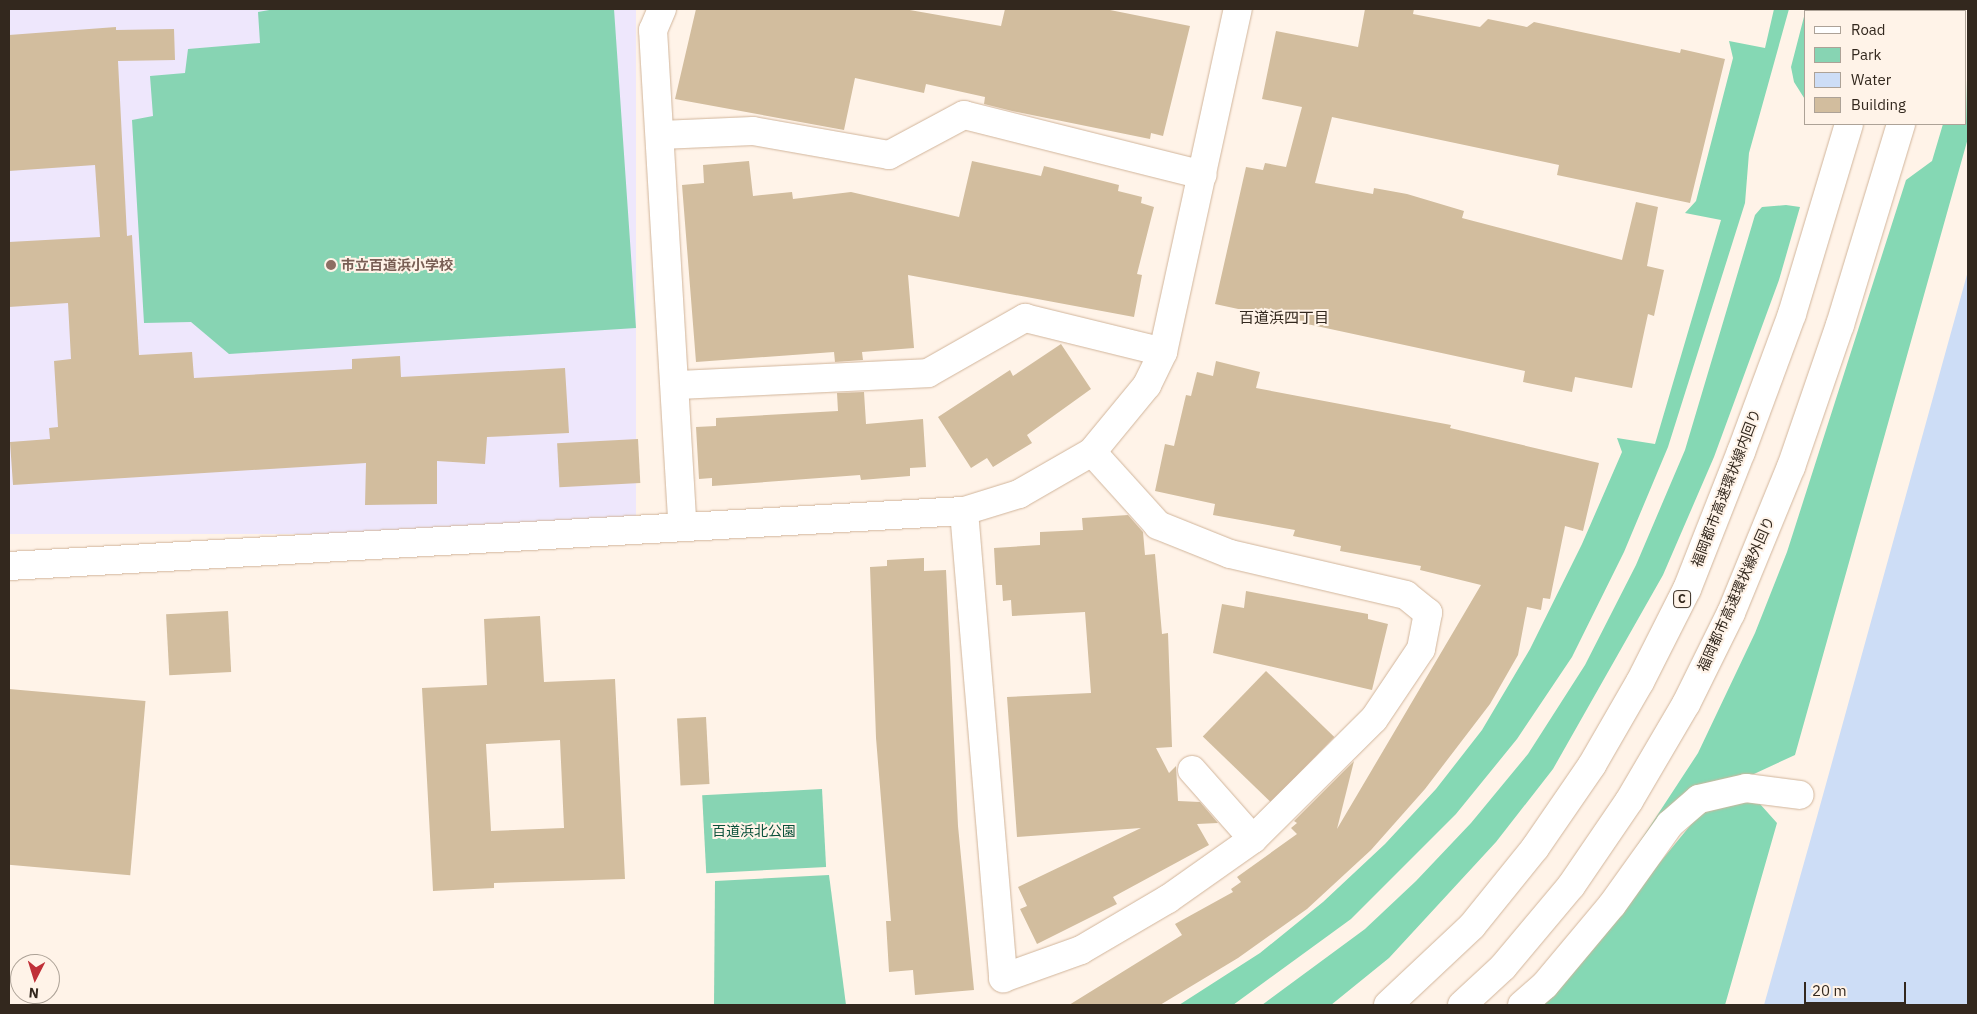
<!DOCTYPE html>
<html>
<head>
<meta charset="utf-8">
<style>
  body { margin:0 }
  #map { position:relative; width:1977px; height:1014px; overflow:hidden; background:#fff3e8; font-family:"IBM Plex Sans","Noto Sans JP",sans-serif }
  div>[style] { position:absolute }
  [style*='--x'] { left:calc(var(--x)*1px); top:calc(var(--y)*1px); width:calc(var(--w)*1px); rotate:calc(var(--a)*1deg) }
  .education>* { inset:0; background:#eee7fc; transform-origin:0 0 }
  .green>* { inset:0; background:#87d4b3; transform-origin:0 0 }
  .forest>* { inset:0; background:#85d8b4 }
  .water>* { inset:0; background:#cdddf6 }
  .building>* { inset:0; background:#d2bd9e; transform-origin:0 0 }
  .roads { filter:drop-shadow(0 0 1px #d1b59b) drop-shadow(0 0 1px #d1b59b) }
  .minor>* { height:28px; margin:-14px; padding:0 14px; transform-origin:14px; border-radius:14px; background:#fff }
  .highway>* { height:28px; margin:-14px; padding:0 14px; transform-origin:14px; border-radius:14px; background:#fff }
  .dots>* { width:14px; height:14px; translate:-50% -50%; box-sizing:border-box; border:2px solid #fff3e8; border-radius:50% }
  span { translate:-50% -50%; white-space:nowrap; text-align:center; line-height:1.15; -webkit-text-stroke:4px #fff3e8; paint-order:stroke }
  .shield-label span { padding:1px 4px; background:#fff3e8; border:1px solid; border-radius:4px; -webkit-text-stroke-width:0 }
  .shield-label { font-size:12px; color:#33281e; font-weight:700 }
  .education-label { font-size:14px; color:#785e54; font-weight:700 }
  .left { translate:0 -50%; text-align:left }
  .street-label { font-size:14px; color:#33281e }
  .park-label { font-size:14px; color:#0a5039 }
  .neighbourhood-label { font-size:15px; color:#33281e }
  .frame { position:absolute; inset:0; border:10px solid #33281e; pointer-events:none }
  .legend { position:absolute; left:1804px; top:10px; width:162px; height:115px; box-sizing:border-box; background:#fff3e8; border:1px solid #ada297; margin:0; padding:6px 9px; list-style:none; font-size:15px; color:#33281e }
  .legend li { display:flex; align-items:center; gap:10px; height:25px }
  .legend b { width:25px; border:1px solid #ada297 }
  .north { position:absolute; left:10px; top:954px; width:50px; height:50px; box-sizing:border-box; background:#fff3e8; border:1px solid #ada297; border-radius:50%; rotate:185deg; font-size:14px; font-weight:700; line-height:20px; text-align:center; color:#33281e }
  .north::after { content:''; display:block; margin:auto; width:18px; height:22px; background:#c03038; clip-path:polygon(50% 0,100% 100%,50% 72%,0 100%) }
  .scale { position:absolute; left:1804px; top:982px; width:102px; height:22px; box-sizing:border-box; border:2px solid #33281e; border-top:0; padding-left:6px; font-size:15px; line-height:18px; white-space:nowrap; color:#33281e; -webkit-text-stroke:4px #fff3e8; paint-order:stroke }
</style>
</head>
<body>
<div id="map">
  <div class="education">
    <i style="left:9px;top:9px;width:627px;height:525px"></i>
  </div>
  <div class="green">
    <i style="clip-path:polygon(275px 9px,614px 9px,636px 328px,229px 354px,191px 322px,144px 323px,132px 120px,153px 116px,150px 76px,185px 73px,188px 49px,260px 43px,258px 12px)"></i>
    <i style="left:822px;top:789px;width:78px;height:120px;rotate:87deg"></i>
    <i style="clip-path:polygon(829px 875px,846px 1005px,714px 1005px,715px 881px)"></i>
  </div>
  <div class="forest">
    <i style="clip-path:polygon(1774px 9px,1789px 9px,1749px 153px,1745px 203px,1668px 447px,1624px 552px,1572px 657px,1517px 739px,1456px 814px,1351px 919px,1233px 1005px,1179px 1005px,1260px 953px,1323px 902px,1385px 844px,1436px 789px,1482px 730px,1530px 649px,1582px 544px,1622px 452px,1617px 438px,1655px 444px,1721px 220px,1685px 213px,1696px 201px,1733px 58px,1729px 41px,1765px 48px)"></i>
    <i style="clip-path:polygon(1806px 9px,1846px 9px,1806px 11px,1806px 101px,1794px 82px,1791px 67px)"></i>
    <i style="clip-path:polygon(1968px 35px,1968px 138px,1795px 755px,1741px 780px,1603px 898px,1698px 753px,1755px 633px,1787px 552px,1906px 180px,1932px 161px,1943px 124px,1966px 124px)"></i>
    <i style="clip-path:polygon(1786px 205px,1800px 207px,1779px 280px,1714px 457px,1663px 575px,1553px 769px,1496px 842px,1389px 958px,1331px 1005px,1262px 1005px,1365px 929px,1416px 881px,1471px 823px,1528px 754px,1585px 665px,1636px 565px,1685px 450px,1755px 215px,1762px 207px)"></i>
    <i style="clip-path:polygon(1743px 801px,1760px 804px,1777px 823px,1725px 1005px,1536px 1005px,1620px 911px,1707px 805px)"></i>
  </div>
  <div class="water">
    <i style="clip-path:polygon(1968px 271px,1968px 1005px,1764px 1005px,1818px 813px)"></i>
  </div>
  <div class="building">
    <i style="clip-path:polygon(696px 9px,904px 9px,1001px 26px,1005px 9px,1105px 9px,1190px 26px,1163px 136px,1151px 133px,1150px 139px,1012px 111px,984px 104px,985px 97px,926px 84px,924px 93px,855px 78px,844px 130px,675px 99px)"></i>
    <i style="clip-path:polygon(1365px 9px,1414px 9px,1413px 14px,1480px 27px,1488px 19px,1527px 27px,1534px 22px,1680px 53px,1681px 49px,1725px 59px,1690px 203px,1557px 175px,1559px 165px,1332px 117px,1315px 183px,1373px 194px,1374px 188px,1407px 194px,1464px 211px,1462px 218px,1622px 260px,1636px 202px,1658px 207px,1647px 266px,1664px 270px,1654px 316px,1648px 314px,1632px 388px,1575px 377px,1572px 392px,1523px 382px,1525px 371px,1215px 304px,1246px 167px,1263px 170px,1265px 163px,1286px 167px,1302px 107px,1262px 99px,1276px 31px,1358px 47px)"></i>
    <i style="clip-path:polygon(116px 27px,116px 30px,174px 29px,175px 60px,118px 61px,127px 236px,132px 235px,139px 355px,192px 352px,194px 378px,352px 369px,352px 359px,400px 356px,401px 377px,565px 368px,569px 433px,487px 437px,485px 464px,437px 461px,437px 504px,365px 505px,366px 463px,13px 485px,10px 442px,50px 439px,49px 428px,58px 427px,54px 361px,71px 359px,68px 303px,9px 307px,9px 242px,100px 237px,95px 165px,9px 171px,9px 35px)"></i>
    <i style="clip-path:polygon(749px 161px,753px 196px,792px 192px,793px 199px,851px 192px,959px 217px,972px 161px,1041px 176px,1044px 166px,1119px 185px,1118px 191px,1142px 197px,1141px 203px,1154px 207px,1137px 274px,1142px 275px,1134px 317px,908px 275px,914px 348px,862px 352px,863px 360px,835px 362px,834px 352px,696px 362px,682px 185px,704px 183px,703px 165px)"></i>
    <i style="clip-path:polygon(1061px 344px,1091px 389px,1027px 435px,1032px 443px,993px 467px,987px 458px,971px 468px,938px 417px,1010px 370px,1013px 376px)"></i>
    <i style="clip-path:polygon(1216px 361px,1260px 372px,1256px 388px,1451px 425px,1450px 428px,1599px 463px,1583px 531px,1565px 526px,1550px 599px,1543px 598px,1541px 610px,1527px 607px,1518px 655px,1490px 704px,1425px 789px,1371px 850px,1307px 909px,1238px 958px,1160px 1005px,1069px 1005px,1182px 935px,1175px 924px,1233px 892px,1231px 889px,1241px 882px,1237px 877px,1297px 834px,1291px 828px,1297px 823px,1294px 821px,1354px 761px,1337px 829px,1481px 585px,1420px 570px,1421px 566px,1340px 551px,1341px 546px,1293px 536px,1295px 530px,1213px 515px,1215px 504px,1155px 491px,1165px 444px,1174px 446px,1186px 395px,1191px 396px,1197px 372px,1213px 376px)"></i>
    <i style="clip-path:polygon(864px 392px,866px 424px,923px 419px,926px 467px,910px 468px,910px 476px,861px 480px,860px 475px,712px 486px,712px 478px,699px 479px,696px 427px,716px 426px,716px 418px,838px 411px,837px 393px)"></i>
    <i style="left:638px;top:439px;width:44px;height:81px;rotate:87deg"></i>
    <i style="clip-path:polygon(1128px 515px,1143px 532px,1145px 555px,1155px 554px,1162px 634px,1168px 633px,1172px 747px,1156px 748px,1169px 773px,1176px 766px,1178px 801px,1200px 802px,1218px 823px,1197px 824px,1209px 845px,1113px 897px,1117px 904px,1037px 944px,1020px 909px,1027px 906px,1018px 887px,1141px 828px,1017px 837px,1007px 697px,1091px 693px,1085px 612px,1012px 616px,1011px 600px,1003px 601px,1002px 585px,996px 585px,994px 548px,1040px 545px,1040px 532px,1083px 530px,1082px 518px)"></i>
    <i style="clip-path:polygon(924px 558px,924px 571px,946px 570px,958px 826px,974px 990px,915px 995px,913px 970px,889px 972px,886px 921px,891px 921px,876px 738px,870px 567px,887px 566px,887px 560px)"></i>
    <i style="clip-path:polygon(1246px 591px,1368px 614px,1368px 619px,1388px 624px,1372px 690px,1213px 653px,1222px 604px,1244px 608px)"></i>
    <i style="left:228px;top:611px;width:61px;height:62px;rotate:87deg"></i>
    <i style="clip-path:polygon(evenodd,540px 616px,544px 682px,615px 679px,625px 879px,494px 883px,494px 888px,433px 891px,422px 688px,487px 685px,484px 619px,540px 616px,560px 740px,564px 828px,491px 831px,486px 744px,560px 740px)"></i>
    <i style="left:1266px;top:671px;width:95px;height:91px;rotate:44deg"></i>
    <i style="left:9px;top:689px;width:137px;height:175px;rotate:5deg"></i>
    <i style="left:706px;top:717px;width:67px;height:29px;rotate:87deg"></i>
  </div>
  <div class="roads">
    <div class="minor">
      <i style="--x:662;--y:9;--w:23;--a:113"></i>
      <i style="--x:653;--y:30;--w:495;--a:86.6"></i>
      <i style="--x:661;--y:135;--w:92;--a:-2.5"></i>
      <i style="--x:753;--y:131;--w:138;--a:10"></i>
      <i style="--x:889;--y:155;--w:85;--a:-28.1"></i>
      <i style="--x:964;--y:115;--w:246;--a:14.1"></i>
      <i style="--x:677;--y:385;--w:251;--a:-2.7"></i>
      <i style="--x:928;--y:373;--w:112;--a:-29.6"></i>
      <i style="--x:1025;--y:318;--w:142;--a:13.8"></i>
      <i style="--x:964;--y:511;--w:469;--a:85.2"></i>
      <i style="--x:1003;--y:978;--w:83;--a:-19.7"></i>
      <i style="--x:1081;--y:950;--w:101;--a:-30.4"></i>
      <i style="--x:1168;--y:899;--w:104;--a:-35.2"></i>
      <i style="--x:1253;--y:839;--w:170;--a:-44.8"></i>
      <i style="--x:1374;--y:719;--w:84;--a:-56.1"></i>
      <i style="--x:1421;--y:649;--w:37;--a:-79"></i>
      <i style="--x:1428;--y:613;--w:28;--a:-141"></i>
      <i style="--x:1406;--y:595;--w:181;--a:-166.9"></i>
      <i style="--x:1230;--y:554;--w:78;--a:-158.1"></i>
      <i style="--x:1158;--y:525;--w:98;--a:-132.1"></i>
      <i style="--x:9;--y:566;--w:957;--a:-3.3"></i>
      <i style="--x:964;--y:511;--w:58;--a:-17.2"></i>
      <i style="--x:1019;--y:494;--w:84;--a:-29.9"></i>
      <i style="--x:1092;--y:452;--w:87;--a:-50.6"></i>
      <i style="--x:1147;--y:385;--w:37;--a:-64"></i>
      <i style="--x:1163;--y:352;--w:351;--a:-77.7"></i>
      <i style="--x:1192;--y:770;--w:92;--a:48.5"></i>
      <i style="--x:1522;--y:1005;--w:30;--a:-41"></i>
      <i style="--x:1545;--y:985;--w:104;--a:-50.1"></i>
      <i style="--x:1612;--y:905;--w:100;--a:-54.4"></i>
      <i style="--x:1670;--y:824;--w:38;--a:-41"></i>
      <i style="--x:1699;--y:799;--w:48;--a:-13.2"></i>
      <i style="--x:1746;--y:788;--w:54;--a:7.4"></i>
    </div>
    <div class="highway">
      <i style="--x:1883;--y:11;--w:2;--a:-63"></i>
      <i style="--x:1936;--y:11;--w:2;--a:-90"></i>
      <i style="--x:1388;--y:1005;--w:115;--a:-43.2"></i>
      <i style="--x:1472;--y:926;--w:100;--a:-51.1"></i>
      <i style="--x:1535;--y:848;--w:101;--a:-55.5"></i>
      <i style="--x:1592;--y:765;--w:96;--a:-60"></i>
      <i style="--x:1640;--y:682;--w:104;--a:-63.2"></i>
      <i style="--x:1687;--y:589;--w:147;--a:-68.5"></i>
      <i style="--x:1741;--y:452;--w:147;--a:-69.7"></i>
      <i style="--x:1792;--y:314;--w:198;--a:-73.3"></i>
      <i style="--x:1462;--y:1005;--w:56;--a:-42.8"></i>
      <i style="--x:1503;--y:967;--w:106;--a:-50"></i>
      <i style="--x:1571;--y:886;--w:103;--a:-55.7"></i>
      <i style="--x:1629;--y:801;--w:113;--a:-59.6"></i>
      <i style="--x:1686;--y:704;--w:102;--a:-63.7"></i>
      <i style="--x:1731;--y:613;--w:158;--a:-67.7"></i>
      <i style="--x:1791;--y:467;--w:150;--a:-71"></i>
      <i style="--x:1840;--y:325;--w:210;--a:-73.1"></i>
    </div>
  </div>
  <div class="dots">
    <i style="left:331px;top:265px;background:#8d6e63"></i>
  </div>
  <div class="shield-label">
    <span style="left:1682px;top:599px">C</span>
  </div>
  <div class="education-label">
    <span class="left" style="left:341px;top:265px">市立百道浜小学校</span>
  </div>
  <div class="street-label">
    <span style="left:1726px;top:488px;rotate:-69deg">福岡都市高速環状線内回り</span>
    <span style="left:1736px;top:594px;rotate:-66deg">福岡都市高速環状線外回り</span>
  </div>
  <div class="park-label">
    <span style="left:754px;top:831px">百道浜北公園</span>
  </div>
  <div class="neighbourhood-label">
    <span style="left:1284px;top:318px">百道浜四丁目</span>
  </div>
  <div class="frame"></div>
  <ul class="legend">
  <li><b style="height:6px;background:#fff"></b>Road</li>
  <li><b style="height:14px;background:#87d4b3"></b>Park</li>
  <li><b style="height:14px;background:#cdddf6"></b>Water</li>
  <li><b style="height:14px;background:#d2bd9e"></b>Building</li>
  </ul>
  <div class="north">N</div>
  <div class="scale">20 m</div>
</div>
</body>
</html>
